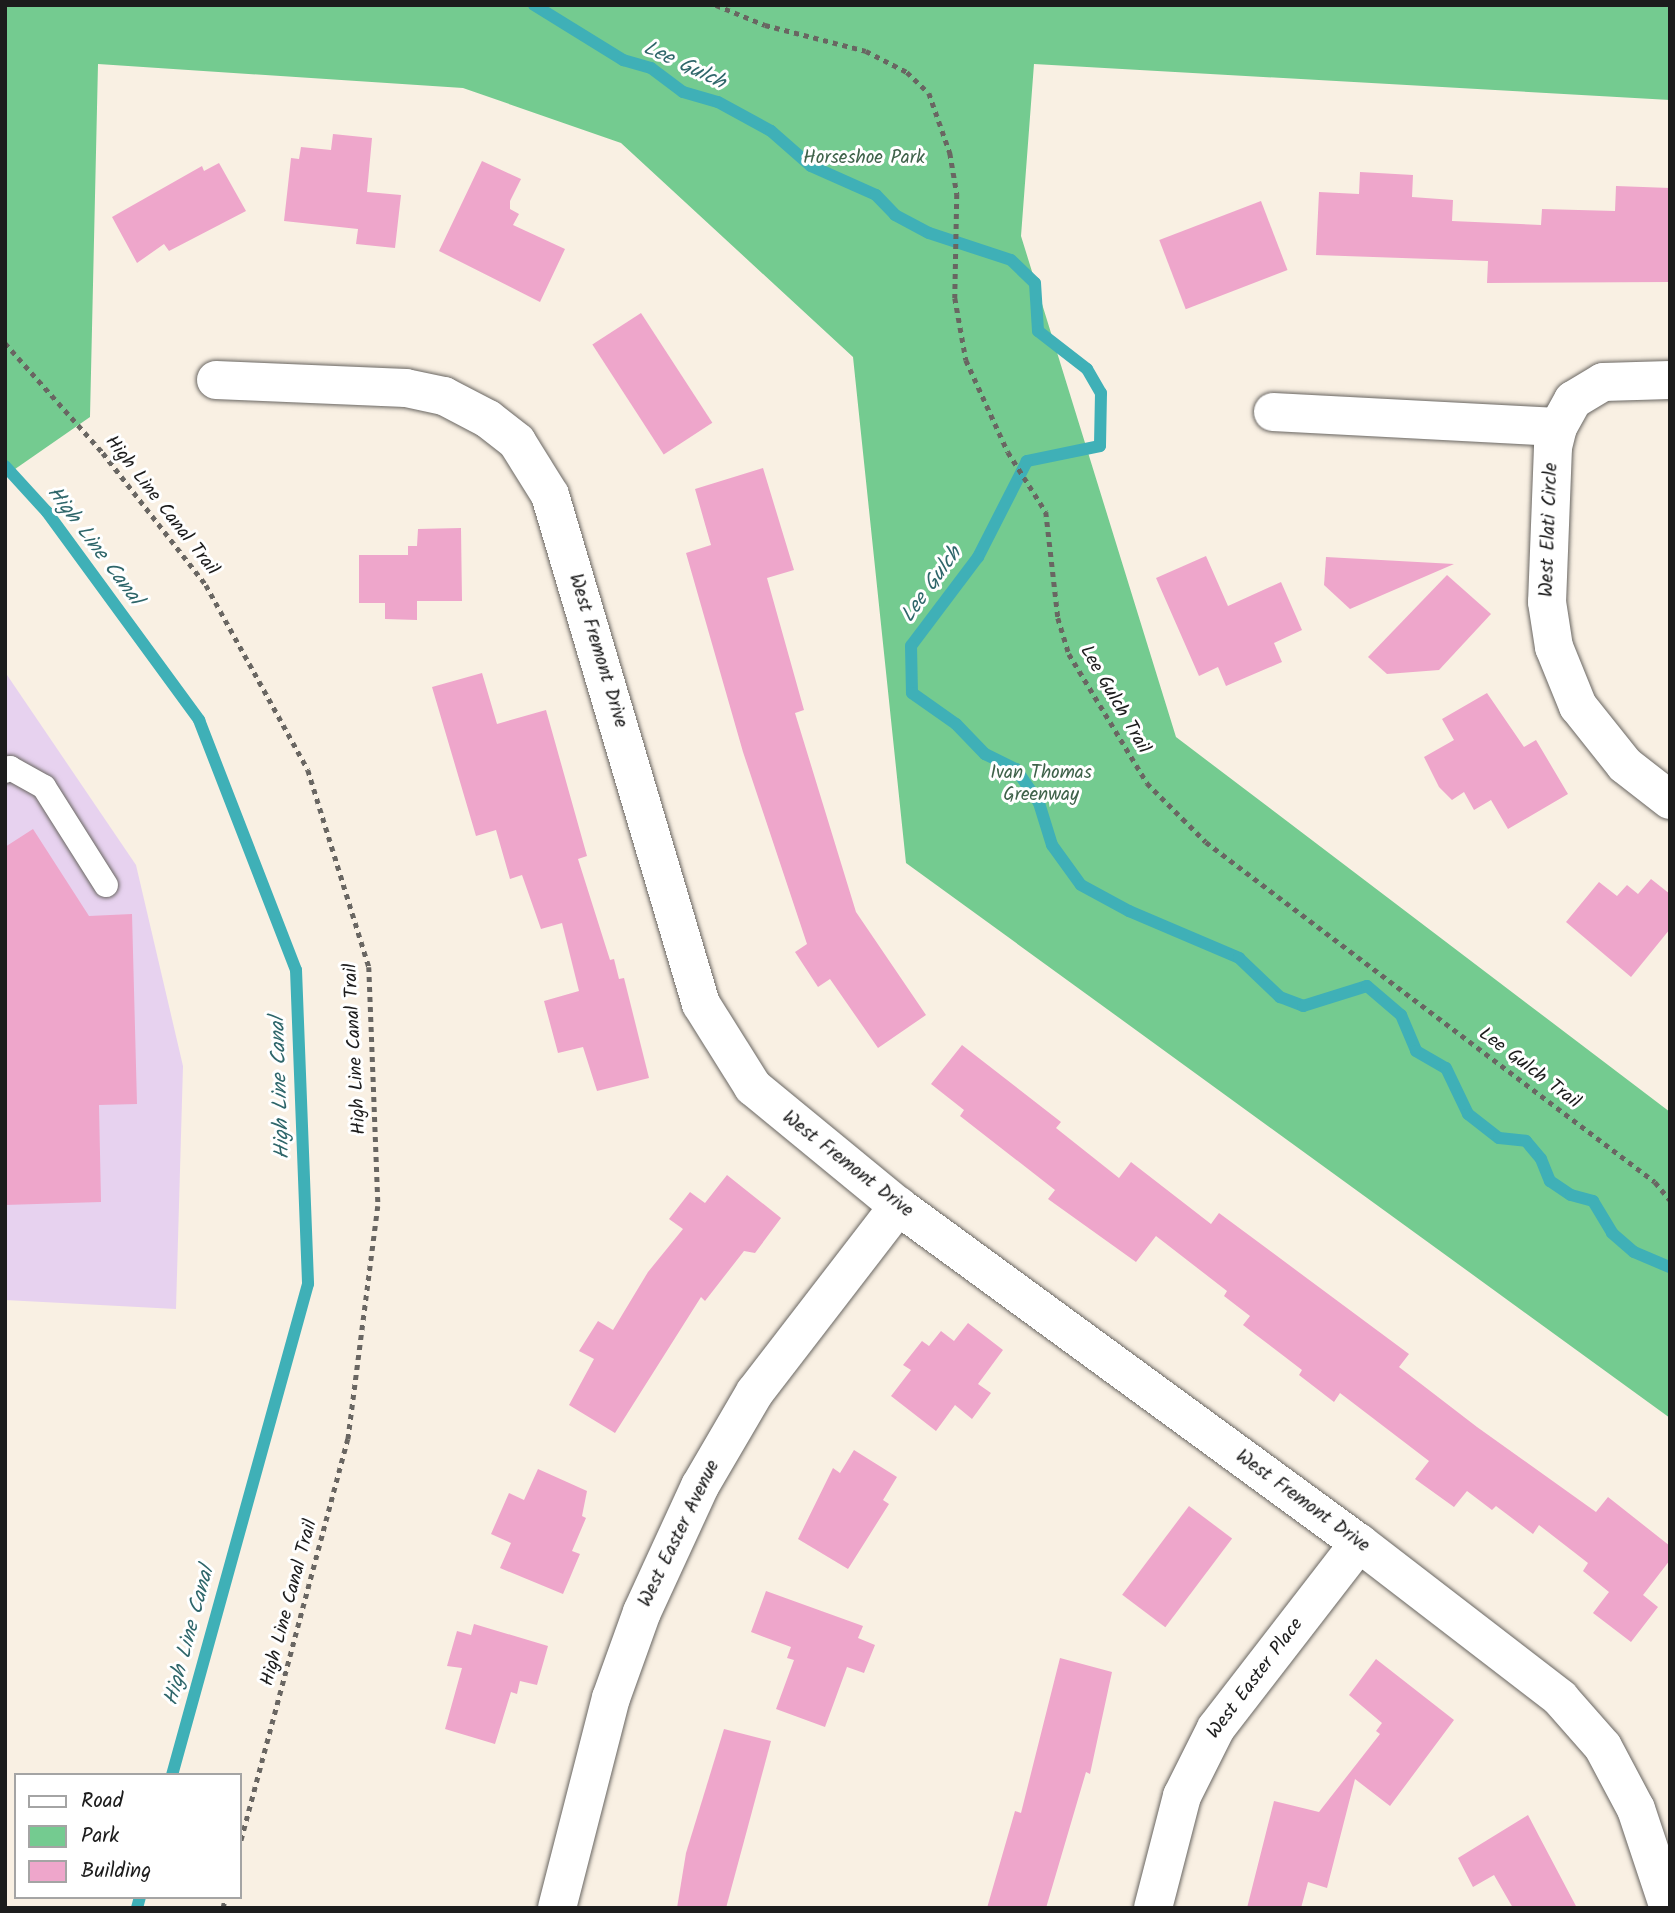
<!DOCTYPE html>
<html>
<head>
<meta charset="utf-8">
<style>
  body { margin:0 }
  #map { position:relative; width:1675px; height:1913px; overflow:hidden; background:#f9f0e3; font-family:Kalam,sans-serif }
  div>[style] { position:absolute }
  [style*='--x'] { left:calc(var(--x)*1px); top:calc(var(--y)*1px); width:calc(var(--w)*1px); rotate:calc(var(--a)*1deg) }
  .built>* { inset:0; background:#e7d2ef }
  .green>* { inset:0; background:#74cb90 }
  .stream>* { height:12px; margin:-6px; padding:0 6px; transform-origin:6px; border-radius:6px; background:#3fb0b7 }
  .building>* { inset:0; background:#eea6cb; transform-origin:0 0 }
  .path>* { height:4.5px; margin-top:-2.25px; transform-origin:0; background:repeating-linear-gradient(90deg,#696662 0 5px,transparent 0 10px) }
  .roads { filter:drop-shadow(0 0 2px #696662) drop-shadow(0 0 2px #696662) }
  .service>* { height:24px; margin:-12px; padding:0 12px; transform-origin:12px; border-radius:12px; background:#fff }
  .minor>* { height:38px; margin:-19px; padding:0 19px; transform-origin:19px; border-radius:19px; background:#fff }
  span { translate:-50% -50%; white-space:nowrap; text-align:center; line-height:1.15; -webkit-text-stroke:6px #fff; paint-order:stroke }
  .park-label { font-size:19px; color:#3f624a }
  .street-label { font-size:19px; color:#1c1c1c }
  .water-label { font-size:21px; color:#2e666a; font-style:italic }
  .frame { position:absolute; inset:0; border:7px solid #1c1c1c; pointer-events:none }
  .legend { position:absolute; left:14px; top:1773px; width:228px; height:126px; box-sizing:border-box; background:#fff; border:2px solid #a4a4a4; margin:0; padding:9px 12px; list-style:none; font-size:21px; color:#1c1c1c }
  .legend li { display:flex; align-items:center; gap:14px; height:35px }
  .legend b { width:35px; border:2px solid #a4a4a4 }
</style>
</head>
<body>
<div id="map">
  <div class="built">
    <i style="clip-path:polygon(5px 672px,136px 865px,183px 1066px,176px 1309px,5px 1300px)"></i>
  </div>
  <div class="green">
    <i style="clip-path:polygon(5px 5px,1670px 5px,1670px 100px,1034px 64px,1021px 236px,1176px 737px,1670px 1112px,1670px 1418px,906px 863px,853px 357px,621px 143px,463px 88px,98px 64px,90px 417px,5px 476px)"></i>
  </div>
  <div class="stream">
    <i style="--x:534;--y:5;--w:105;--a:31.7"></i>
    <i style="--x:623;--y:60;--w:29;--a:16"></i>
    <i style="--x:651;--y:68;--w:40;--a:37"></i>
    <i style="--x:683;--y:92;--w:36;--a:16"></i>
    <i style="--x:718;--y:102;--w:60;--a:28.7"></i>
    <i style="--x:771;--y:131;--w:53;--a:41.2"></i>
    <i style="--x:811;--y:166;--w:71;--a:24"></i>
    <i style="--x:876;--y:195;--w:28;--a:46"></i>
    <i style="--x:895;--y:215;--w:38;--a:28"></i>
    <i style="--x:929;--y:233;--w:86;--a:18.2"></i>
    <i style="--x:1011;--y:260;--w:33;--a:44"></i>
    <i style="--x:1035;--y:283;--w:48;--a:86.4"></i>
    <i style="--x:1038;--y:331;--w:62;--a:37.8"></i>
    <i style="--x:1087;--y:369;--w:28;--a:60"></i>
    <i style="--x:1101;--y:393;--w:53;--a:91.1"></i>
    <i style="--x:1100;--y:446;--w:75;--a:168.4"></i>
    <i style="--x:1027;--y:461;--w:108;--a:117"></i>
    <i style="--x:978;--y:557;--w:111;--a:127"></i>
    <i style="--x:911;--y:646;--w:47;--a:88.8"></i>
    <i style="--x:912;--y:693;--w:54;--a:35.2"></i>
    <i style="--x:956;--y:724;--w:42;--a:46"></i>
    <i style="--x:985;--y:754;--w:34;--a:26"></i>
    <i style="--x:1016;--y:769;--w:41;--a:55.9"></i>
    <i style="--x:1039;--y:803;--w:44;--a:72.8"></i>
    <i style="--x:1052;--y:845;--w:49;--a:54.1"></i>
    <i style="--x:1081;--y:885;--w:55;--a:28.4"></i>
    <i style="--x:1129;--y:911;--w:120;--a:23.1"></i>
    <i style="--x:1239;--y:958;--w:57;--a:43.6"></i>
    <i style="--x:1280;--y:997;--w:25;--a:21"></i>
    <i style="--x:1303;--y:1006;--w:67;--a:-17.4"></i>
    <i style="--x:1367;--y:986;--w:45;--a:40.5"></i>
    <i style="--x:1401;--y:1015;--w:39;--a:67"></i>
    <i style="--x:1416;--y:1051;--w:34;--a:30"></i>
    <i style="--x:1446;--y:1068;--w:51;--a:64.4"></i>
    <i style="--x:1468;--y:1114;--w:39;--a:38"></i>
    <i style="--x:1499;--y:1138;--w:27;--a:6"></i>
    <i style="--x:1526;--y:1141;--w:23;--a:50"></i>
    <i style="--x:1541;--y:1159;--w:24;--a:68"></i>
    <i style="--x:1550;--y:1181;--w:25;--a:34"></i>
    <i style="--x:1571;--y:1195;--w:23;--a:15"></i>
    <i style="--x:1593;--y:1201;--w:37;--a:59"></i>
    <i style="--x:1612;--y:1233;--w:29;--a:41"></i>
    <i style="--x:1634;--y:1252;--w:39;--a:23"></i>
    <i style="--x:5;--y:466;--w:62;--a:47.6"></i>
    <i style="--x:47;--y:512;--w:258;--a:53.8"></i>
    <i style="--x:199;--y:720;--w:268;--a:68.8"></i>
    <i style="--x:296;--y:970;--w:314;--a:87.8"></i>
    <i style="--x:308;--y:1284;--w:509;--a:105.48"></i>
    <i style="--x:137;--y:1908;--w:11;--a:-75"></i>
  </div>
  <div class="building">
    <i style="clip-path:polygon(333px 134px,372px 138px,367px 192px,401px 195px,395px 248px,356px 244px,358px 229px,284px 221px,291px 158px,299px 159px,301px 147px,331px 150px)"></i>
    <i style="clip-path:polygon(482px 161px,521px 179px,510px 201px,510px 209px,519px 214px,513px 225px,565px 249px,540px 302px,439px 251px)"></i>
    <i style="clip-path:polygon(219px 163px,246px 211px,169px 251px,164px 244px,137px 263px,112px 217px,202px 166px,204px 171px)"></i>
    <i style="clip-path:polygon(1360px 172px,1413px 175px,1412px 197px,1453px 200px,1452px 221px,1541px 225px,1542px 209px,1615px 211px,1616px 186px,1670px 188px,1670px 282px,1487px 283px,1488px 261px,1316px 255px,1319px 192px,1359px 194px)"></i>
    <i style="left:1261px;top:201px;width:74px;height:109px;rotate:69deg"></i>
    <i style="left:641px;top:313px;width:131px;height:58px;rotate:57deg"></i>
    <i style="clip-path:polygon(763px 468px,794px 570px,767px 578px,804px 710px,795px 713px,856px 912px,926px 1015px,878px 1048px,830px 979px,818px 987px,795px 952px,807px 944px,743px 752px,686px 553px,711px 545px,695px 489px)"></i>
    <i style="clip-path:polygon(461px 528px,462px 601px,417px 601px,417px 620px,385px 619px,385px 603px,359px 603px,359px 555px,408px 555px,408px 546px,417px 546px,418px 529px)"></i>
    <i style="clip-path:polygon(1206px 556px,1228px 606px,1281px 582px,1302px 630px,1274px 643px,1282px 662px,1226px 686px,1218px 667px,1199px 676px,1156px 578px)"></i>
    <i style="clip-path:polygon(1326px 557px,1454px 564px,1350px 609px,1324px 585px)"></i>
    <i style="clip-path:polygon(1447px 575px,1491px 614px,1439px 670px,1387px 674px,1368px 657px)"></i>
    <i style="clip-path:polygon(482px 673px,497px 724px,546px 710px,587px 856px,578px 859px,610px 960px,614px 959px,619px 979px,624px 978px,649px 1078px,597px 1091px,583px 1047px,558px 1053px,544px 1001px,579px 991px,562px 923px,541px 929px,522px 875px,510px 879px,496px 830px,476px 836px,432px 687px)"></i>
    <i style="clip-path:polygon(1487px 693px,1524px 747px,1536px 740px,1568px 794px,1508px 829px,1491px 800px,1474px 810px,1464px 792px,1452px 800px,1439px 787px,1424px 757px,1454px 740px,1442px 719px)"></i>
    <i style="clip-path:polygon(33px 829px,89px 916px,132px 914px,137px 1104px,99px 1105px,101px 1202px,5px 1205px,5px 847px)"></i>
    <i style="clip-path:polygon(1651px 879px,1670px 894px,1670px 929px,1631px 977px,1566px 922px,1599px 882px,1617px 896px,1627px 885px,1638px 894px)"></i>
    <i style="clip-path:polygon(962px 1045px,1061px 1122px,1056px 1128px,1119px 1178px,1131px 1162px,1211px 1224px,1219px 1213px,1409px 1354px,1399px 1367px,1477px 1427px,1596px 1512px,1608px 1497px,1670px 1546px,1670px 1560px,1643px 1595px,1658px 1607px,1631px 1642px,1593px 1613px,1609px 1592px,1583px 1571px,1588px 1563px,1539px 1525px,1533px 1534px,1496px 1506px,1492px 1510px,1467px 1491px,1454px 1507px,1415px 1479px,1429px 1461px,1340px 1393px,1334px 1402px,1299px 1375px,1302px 1370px,1243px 1325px,1250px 1316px,1224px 1296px,1227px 1291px,1156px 1236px,1136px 1262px,1048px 1199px,1055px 1190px,960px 1116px,964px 1110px,931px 1084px)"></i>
    <i style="clip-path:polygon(727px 1175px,781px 1218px,755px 1253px,744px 1251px,705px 1301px,701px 1297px,615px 1433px,569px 1405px,594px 1359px,579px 1351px,598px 1321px,613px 1330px,648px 1272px,683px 1229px,669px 1219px,690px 1192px,705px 1203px)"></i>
    <i style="clip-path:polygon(968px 1323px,1003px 1350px,978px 1384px,991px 1393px,972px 1419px,955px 1405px,936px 1431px,891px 1396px,911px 1370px,903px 1365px,922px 1341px,929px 1346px,941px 1331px,954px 1341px)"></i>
    <i style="clip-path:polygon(854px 1450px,897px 1477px,883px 1500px,889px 1504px,848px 1569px,798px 1539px,833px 1468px,840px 1473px)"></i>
    <i style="clip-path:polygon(538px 1469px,587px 1491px,582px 1516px,586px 1518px,572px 1551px,580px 1554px,563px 1594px,500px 1568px,511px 1543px,491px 1534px,509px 1493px,524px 1500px)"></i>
    <i style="left:1189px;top:1506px;width:54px;height:111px;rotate:37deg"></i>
    <i style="clip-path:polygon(766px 1591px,863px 1626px,858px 1638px,875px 1645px,864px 1673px,847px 1667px,825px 1727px,776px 1709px,794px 1660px,787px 1658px,791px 1647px,751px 1632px)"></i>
    <i style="clip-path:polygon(474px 1624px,548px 1646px,537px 1685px,520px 1681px,517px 1694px,511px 1692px,495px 1744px,445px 1729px,462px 1668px,447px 1666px,457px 1631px,471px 1635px)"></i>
    <i style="clip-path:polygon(1060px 1658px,1112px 1672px,1090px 1774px,1086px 1772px,1046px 1908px,987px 1908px,1015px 1811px,1021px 1813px)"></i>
    <i style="clip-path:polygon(1376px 1659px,1454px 1720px,1390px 1806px,1355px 1779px,1327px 1888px,1308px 1882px,1301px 1908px,1247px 1908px,1274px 1801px,1319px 1812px,1380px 1734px,1376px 1731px,1382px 1723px,1349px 1695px)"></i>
    <i style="clip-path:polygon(724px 1729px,771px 1741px,726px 1908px,677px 1908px,686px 1853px)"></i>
    <i style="clip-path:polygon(1528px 1815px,1540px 1838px,1577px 1908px,1513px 1908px,1494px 1875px,1473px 1887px,1458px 1858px)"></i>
  </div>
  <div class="path">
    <i style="--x:716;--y:5;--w:53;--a:22.2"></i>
    <i style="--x:765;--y:25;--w:104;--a:14.4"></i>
    <i style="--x:866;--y:51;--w:46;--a:27.1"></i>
    <i style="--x:907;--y:72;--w:30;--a:44"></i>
    <i style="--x:929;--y:93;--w:64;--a:70.7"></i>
    <i style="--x:950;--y:153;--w:42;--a:80.3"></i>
    <i style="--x:957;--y:194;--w:104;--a:91.1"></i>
    <i style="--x:955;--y:298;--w:63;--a:79.9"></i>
    <i style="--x:966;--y:360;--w:101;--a:65.5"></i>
    <i style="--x:1008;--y:452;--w:71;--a:57.7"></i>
    <i style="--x:1046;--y:512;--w:107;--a:83.5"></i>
    <i style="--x:1058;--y:618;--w:38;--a:73"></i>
    <i style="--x:1069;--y:654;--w:151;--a:58.8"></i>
    <i style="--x:1147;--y:783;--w:83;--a:45"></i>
    <i style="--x:1206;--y:842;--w:563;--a:37.13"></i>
    <i style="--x:1655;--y:1182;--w:23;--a:50"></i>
    <i style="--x:5;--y:343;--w:147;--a:48.3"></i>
    <i style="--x:103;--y:453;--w:167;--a:52"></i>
    <i style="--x:206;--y:585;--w:211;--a:61.1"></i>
    <i style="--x:308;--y:770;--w:206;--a:72.8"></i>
    <i style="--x:369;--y:967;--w:239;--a:87.8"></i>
    <i style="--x:378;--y:1206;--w:235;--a:97.3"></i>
    <i style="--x:348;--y:1439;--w:419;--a:104.9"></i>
    <i style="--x:223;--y:1908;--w:11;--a:-80"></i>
  </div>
  <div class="roads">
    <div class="service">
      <i style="--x:5;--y:771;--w:6;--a:-31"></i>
      <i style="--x:10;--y:768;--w:39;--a:29"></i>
      <i style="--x:44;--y:787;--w:116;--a:57.7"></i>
    </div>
    <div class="minor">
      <i style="--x:216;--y:380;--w:190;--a:2.4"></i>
      <i style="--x:406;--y:388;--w:39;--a:12"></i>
      <i style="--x:444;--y:396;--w:50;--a:27.6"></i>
      <i style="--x:488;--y:419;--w:37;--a:38"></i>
      <i style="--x:517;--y:442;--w:62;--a:58.1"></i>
      <i style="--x:550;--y:495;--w:531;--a:73.48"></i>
      <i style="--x:701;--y:1004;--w:98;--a:57.9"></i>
      <i style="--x:753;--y:1087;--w:188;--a:39.4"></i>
      <i style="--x:898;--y:1206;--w:571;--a:36.17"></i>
      <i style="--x:1359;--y:1543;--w:254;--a:37.6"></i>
      <i style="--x:1560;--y:1698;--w:65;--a:48.7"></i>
      <i style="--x:1603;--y:1747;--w:70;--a:62"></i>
      <i style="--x:1636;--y:1809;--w:104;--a:71.6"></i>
      <i style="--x:1670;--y:380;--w:67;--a:178.3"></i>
      <i style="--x:1603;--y:382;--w:35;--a:149"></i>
      <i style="--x:1573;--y:400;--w:31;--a:119"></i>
      <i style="--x:1558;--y:427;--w:21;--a:104"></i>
      <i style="--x:1553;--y:447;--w:155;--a:92.2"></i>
      <i style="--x:1547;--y:602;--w:46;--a:81.2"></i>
      <i style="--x:1554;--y:647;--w:64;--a:67.9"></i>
      <i style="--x:1578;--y:706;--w:75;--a:51.5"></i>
      <i style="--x:1625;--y:765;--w:57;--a:37.9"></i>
      <i style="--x:1273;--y:412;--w:285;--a:3"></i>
      <i style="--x:557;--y:1908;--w:217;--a:-75.6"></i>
      <i style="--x:611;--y:1698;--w:91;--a:-70.2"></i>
      <i style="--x:642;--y:1612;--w:139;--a:-65.3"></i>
      <i style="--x:700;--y:1486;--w:109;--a:-59.7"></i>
      <i style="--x:755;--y:1392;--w:235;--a:-52.4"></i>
      <i style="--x:1153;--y:1908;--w:116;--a:-75.5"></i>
      <i style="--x:1182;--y:1796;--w:76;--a:-63.4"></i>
      <i style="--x:1216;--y:1728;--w:234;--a:-52.3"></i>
    </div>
  </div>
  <div class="park-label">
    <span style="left:864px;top:159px">Horseshoe Park</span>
    <span style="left:1041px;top:785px">Ivan Thomas<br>Greenway</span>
  </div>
  <div class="street-label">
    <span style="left:161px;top:506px;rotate:52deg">High Line Canal Trail</span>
    <span style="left:1550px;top:530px;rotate:-88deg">West Elati Circle</span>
    <span style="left:597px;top:651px;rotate:73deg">West Fremont Drive</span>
    <span style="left:1114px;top:700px;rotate:60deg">Lee Gulch Trail</span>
    <span style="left:356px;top:1049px;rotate:-93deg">High Line Canal Trail</span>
    <span style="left:1529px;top:1069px;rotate:37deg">Lee Gulch Trail</span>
    <span style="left:847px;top:1165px;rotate:38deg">West Fremont Drive</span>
    <span style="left:1302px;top:1502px;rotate:36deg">West Fremont Drive</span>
    <span style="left:680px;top:1534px;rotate:-64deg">West Easter Avenue</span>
    <span style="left:290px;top:1603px;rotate:-75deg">High Line Canal Trail</span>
    <span style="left:1256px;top:1679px;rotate:-53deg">West Easter Place</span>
  </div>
  <div class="water-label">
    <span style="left:684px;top:66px;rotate:25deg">Lee Gulch</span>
    <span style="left:94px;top:546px;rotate:53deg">High Line Canal</span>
    <span style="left:932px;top:585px;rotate:-54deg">Lee Gulch</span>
    <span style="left:281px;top:1088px;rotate:-92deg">High Line Canal</span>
    <span style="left:190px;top:1636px;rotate:-75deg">High Line Canal</span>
  </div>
  <div class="frame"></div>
  <ul class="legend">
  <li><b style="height:9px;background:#fff"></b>Road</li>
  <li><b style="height:19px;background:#74cb90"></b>Park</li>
  <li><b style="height:19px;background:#eea6cb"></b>Building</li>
  </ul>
</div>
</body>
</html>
